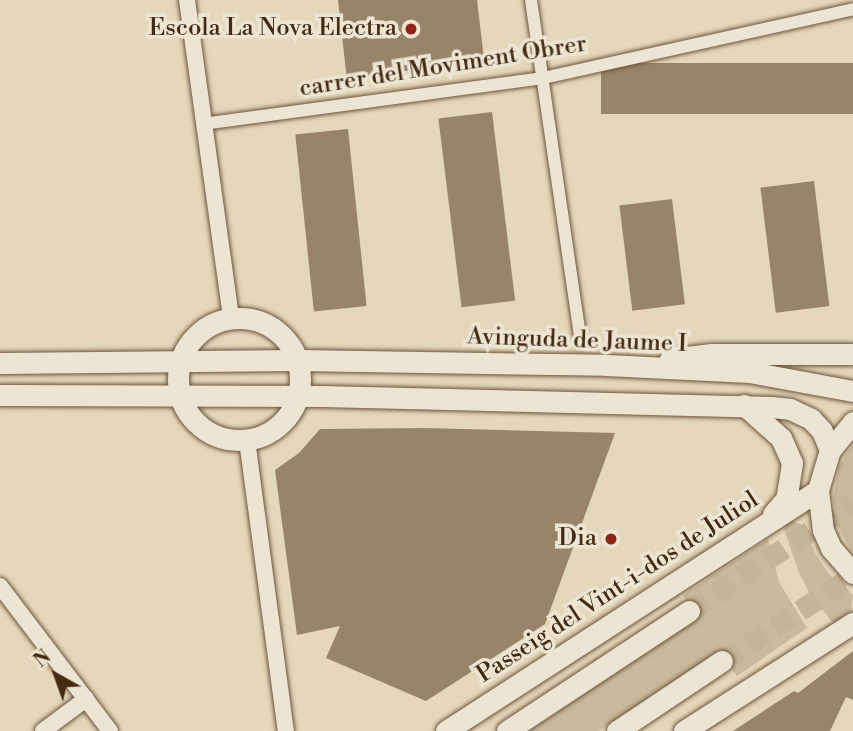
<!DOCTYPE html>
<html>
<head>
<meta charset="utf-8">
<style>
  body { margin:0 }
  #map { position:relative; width:853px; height:731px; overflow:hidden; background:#e4d7bb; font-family:"Libre Bodoni",serif }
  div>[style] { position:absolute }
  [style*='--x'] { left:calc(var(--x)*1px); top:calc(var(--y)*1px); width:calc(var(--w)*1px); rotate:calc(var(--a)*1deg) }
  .green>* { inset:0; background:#c9ba9e }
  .building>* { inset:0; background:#98846a; transform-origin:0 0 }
  .tertiary-tunnel>* { height:21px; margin-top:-10.5px; transform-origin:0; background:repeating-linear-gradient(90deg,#c4b499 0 21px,transparent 0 31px) }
  .roads { filter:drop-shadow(0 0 2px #6d553c) drop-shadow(0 0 2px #6d553c) }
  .pedestrian>* { height:12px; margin:-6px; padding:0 6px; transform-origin:6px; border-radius:6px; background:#ede5d3 }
  .minor>* { height:16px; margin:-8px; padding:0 8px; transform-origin:8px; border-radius:8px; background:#ede5d3 }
  .tertiary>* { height:21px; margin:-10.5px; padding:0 10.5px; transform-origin:10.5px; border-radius:10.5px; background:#ede5d3 }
  .tertiary>.ring { margin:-10.5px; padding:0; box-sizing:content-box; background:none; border:21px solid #ede5d3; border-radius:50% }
  .dots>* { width:19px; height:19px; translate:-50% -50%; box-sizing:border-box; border:4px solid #ede5d3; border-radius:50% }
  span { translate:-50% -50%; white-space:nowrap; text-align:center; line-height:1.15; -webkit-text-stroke:7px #ede5d3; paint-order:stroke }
  .poi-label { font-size:24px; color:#452a12 }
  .right { translate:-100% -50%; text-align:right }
  .street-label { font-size:24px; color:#452a12 }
  .north { position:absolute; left:21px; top:640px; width:70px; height:70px; -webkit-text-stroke:5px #ede5d3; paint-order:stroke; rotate:320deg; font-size:19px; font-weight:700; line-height:28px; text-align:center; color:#452a12 }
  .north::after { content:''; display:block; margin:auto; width:24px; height:32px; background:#452a12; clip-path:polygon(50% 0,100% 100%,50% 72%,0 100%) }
</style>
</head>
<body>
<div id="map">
  <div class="green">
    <i style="clip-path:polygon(853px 444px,853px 553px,838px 527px,833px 497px,839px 467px)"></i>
    <i style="clip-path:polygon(789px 520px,803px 525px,815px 553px,828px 573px,853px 595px,851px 611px,833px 623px,810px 594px,799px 573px,784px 529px,783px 524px)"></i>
    <i style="clip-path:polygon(768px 539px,779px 582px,807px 628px,737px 676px,719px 652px,599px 731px,528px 731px,697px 618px,683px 595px)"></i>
  </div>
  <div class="building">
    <i style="clip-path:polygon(338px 0,477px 0,484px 59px,347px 80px)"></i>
    <i style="left:853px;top:63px;width:51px;height:252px;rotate:90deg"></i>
    <i style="left:492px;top:112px;width:190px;height:54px;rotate:83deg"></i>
    <i style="left:348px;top:129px;width:178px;height:53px;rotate:84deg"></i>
    <i style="left:814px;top:181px;width:126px;height:54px;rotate:83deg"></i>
    <i style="left:672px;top:199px;width:106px;height:53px;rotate:83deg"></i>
    <i style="clip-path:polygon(425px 428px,615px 433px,545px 624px,426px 701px,326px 658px,340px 626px,297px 635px,275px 470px,299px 453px,320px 429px)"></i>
    <i style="clip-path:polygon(853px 651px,853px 700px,846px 697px,830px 731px,733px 731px,794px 691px,798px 693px)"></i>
  </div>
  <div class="tertiary-tunnel">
    <i style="--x:689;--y:611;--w:196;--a:-33.4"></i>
    <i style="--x:722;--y:661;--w:156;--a:-33"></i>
  </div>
  <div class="roads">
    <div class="pedestrian">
      <i style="--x:531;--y:0;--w:346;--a:81.7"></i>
      <i style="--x:203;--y:124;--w:343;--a:-7.7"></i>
      <i style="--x:543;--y:78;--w:318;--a:-12.5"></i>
    </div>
    <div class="minor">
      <i style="--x:187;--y:0;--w:321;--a:82.1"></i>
      <i style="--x:247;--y:440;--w:294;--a:82.4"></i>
      <i style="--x:0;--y:586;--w:182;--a:52.8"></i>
      <i style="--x:43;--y:731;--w:54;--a:-36.7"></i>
    </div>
    <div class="tertiary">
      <i class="ring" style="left:178px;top:318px;width:101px;height:101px"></i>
      <i style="--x:670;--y:359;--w:42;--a:-6.8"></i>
      <i style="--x:712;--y:354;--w:141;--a:0"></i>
      <i style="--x:0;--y:363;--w:297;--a:-0.6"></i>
      <i style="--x:297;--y:360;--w:309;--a:0.9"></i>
      <i style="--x:606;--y:365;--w:144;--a:2.8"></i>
      <i style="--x:750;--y:372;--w:105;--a:10.5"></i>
      <i style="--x:0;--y:395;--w:322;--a:0.2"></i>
      <i style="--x:322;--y:396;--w:450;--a:1.4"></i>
      <i style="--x:772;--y:407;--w:18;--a:6"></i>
      <i style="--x:790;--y:409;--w:23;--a:25"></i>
      <i style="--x:811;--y:419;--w:16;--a:47"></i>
      <i style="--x:822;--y:431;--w:21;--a:67"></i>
      <i style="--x:744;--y:405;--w:50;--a:41.7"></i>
      <i style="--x:781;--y:438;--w:27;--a:66"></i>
      <i style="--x:792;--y:463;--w:36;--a:99"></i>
      <i style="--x:786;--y:499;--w:20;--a:131"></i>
      <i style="--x:853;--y:422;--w:36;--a:129"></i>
      <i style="--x:830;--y:450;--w:42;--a:106.7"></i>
      <i style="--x:818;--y:490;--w:40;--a:82.9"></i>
      <i style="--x:823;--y:530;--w:20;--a:66"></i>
      <i style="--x:831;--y:548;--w:33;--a:49"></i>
      <i style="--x:446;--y:731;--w:443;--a:-32.9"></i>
      <i style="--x:507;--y:731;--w:218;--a:-33.4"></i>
      <i style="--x:617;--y:731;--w:126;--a:-33.7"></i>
      <i style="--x:684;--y:731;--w:201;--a:-32.6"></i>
    </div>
  </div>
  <div class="dots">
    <i style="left:411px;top:29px;background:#8f2418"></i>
    <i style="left:611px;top:539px;background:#8f2418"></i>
  </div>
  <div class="poi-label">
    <span class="right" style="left:397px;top:29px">Escola La Nova Electra</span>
    <span class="right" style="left:597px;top:539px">Dia</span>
  </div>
  <div class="street-label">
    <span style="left:443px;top:67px;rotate:-9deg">carrer del Moviment Obrer</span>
    <span style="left:577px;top:341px;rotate:2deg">Avinguda de Jaume I</span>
    <span style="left:618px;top:588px;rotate:-33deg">Passeig del Vint-i-dos de Juliol</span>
  </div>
  <div class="north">N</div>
</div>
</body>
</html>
